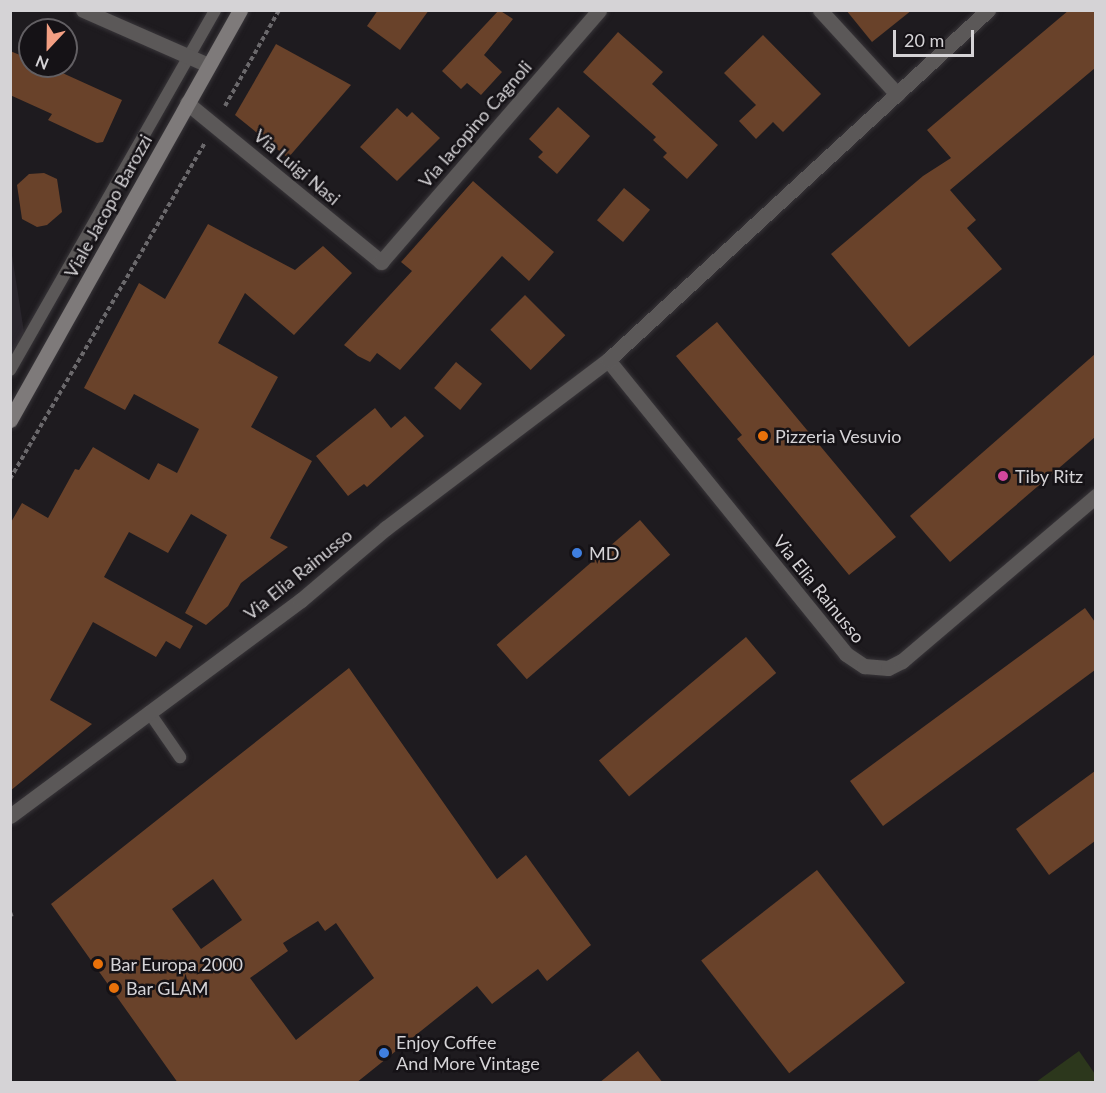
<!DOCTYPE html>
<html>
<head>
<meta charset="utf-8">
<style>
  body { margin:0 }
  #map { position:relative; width:1106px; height:1093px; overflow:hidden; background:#1e1b1f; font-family:Lato,sans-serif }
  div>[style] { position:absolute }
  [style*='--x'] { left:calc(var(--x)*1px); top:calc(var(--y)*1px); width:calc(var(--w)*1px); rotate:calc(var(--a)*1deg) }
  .built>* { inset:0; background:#2a262d }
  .green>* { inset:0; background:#2c371c }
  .building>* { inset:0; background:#69422a; transform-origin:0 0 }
  .path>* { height:4px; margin-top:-2px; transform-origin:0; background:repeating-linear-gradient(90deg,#6a686b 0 4.5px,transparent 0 7.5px) }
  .roads { filter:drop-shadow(0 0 2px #383539) drop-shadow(0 0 2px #383539) }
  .lane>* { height:12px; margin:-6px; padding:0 6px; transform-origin:6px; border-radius:6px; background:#5b5858 }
  .street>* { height:15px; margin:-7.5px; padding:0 7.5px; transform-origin:7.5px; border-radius:7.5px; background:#5b5858 }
  .secondary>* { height:15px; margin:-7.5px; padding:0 7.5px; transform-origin:7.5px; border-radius:7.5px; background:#7e7a7a }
  .dots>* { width:16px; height:16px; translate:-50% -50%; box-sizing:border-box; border:3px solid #151216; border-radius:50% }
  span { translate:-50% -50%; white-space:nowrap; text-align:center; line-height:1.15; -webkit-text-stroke:5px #151216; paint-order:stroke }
  .street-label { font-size:18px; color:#d5d3d6 }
  .poi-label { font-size:18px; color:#d5d3d6 }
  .left { translate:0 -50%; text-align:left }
  .frame { position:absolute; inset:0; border:12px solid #d5d3d6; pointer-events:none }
  .north { position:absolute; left:18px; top:18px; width:60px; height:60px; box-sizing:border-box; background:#151216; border:2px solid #625f63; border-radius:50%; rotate:202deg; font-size:16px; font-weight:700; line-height:24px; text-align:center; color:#d5d3d6 }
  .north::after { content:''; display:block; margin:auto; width:21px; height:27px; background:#f39f83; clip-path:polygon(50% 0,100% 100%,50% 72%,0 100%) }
  .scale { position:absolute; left:893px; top:30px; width:81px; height:27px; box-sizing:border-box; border:3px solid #d5d3d6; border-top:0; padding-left:8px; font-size:18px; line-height:21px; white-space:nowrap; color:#d5d3d6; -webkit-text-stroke:4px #151216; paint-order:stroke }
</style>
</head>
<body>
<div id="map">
  <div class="built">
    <i style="clip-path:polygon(11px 249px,24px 332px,11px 357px,10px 357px)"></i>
  </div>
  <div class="green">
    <i style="clip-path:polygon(1079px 1051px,1095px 1074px,1095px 1082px,1036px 1082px)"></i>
  </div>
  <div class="building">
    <i style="clip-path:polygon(378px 10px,429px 10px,400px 50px,367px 26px)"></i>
    <i style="clip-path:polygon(499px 10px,513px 19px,484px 55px,502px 72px,481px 95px,467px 83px,461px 89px,442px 71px)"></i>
    <i style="clip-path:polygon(846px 10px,912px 10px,872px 42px)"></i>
    <i style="clip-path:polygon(1069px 10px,1095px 10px,1095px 68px,950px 190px,976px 220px,967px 228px,1002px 269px,909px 347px,831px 254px,923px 176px,951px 158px,927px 130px)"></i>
    <i style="clip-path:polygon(618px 32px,663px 72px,652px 84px,718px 145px,687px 179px,663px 157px,667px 153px,653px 140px,656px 137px,583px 72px)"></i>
    <i style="clip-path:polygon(763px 35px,821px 94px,783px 132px,773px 122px,756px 139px,739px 121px,756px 105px,724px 73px)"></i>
    <i style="clip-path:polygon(276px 44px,351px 85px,288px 158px,235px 115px)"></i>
    <i style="clip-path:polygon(10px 51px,30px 59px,30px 66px,47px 66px,122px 100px,103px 142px,97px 143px,48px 120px,52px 114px,10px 95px)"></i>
    <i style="clip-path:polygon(558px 107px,590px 136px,557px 174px,538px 157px,543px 152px,529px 139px)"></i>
    <i style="clip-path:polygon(397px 108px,407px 117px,412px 112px,440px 138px,397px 181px,360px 147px)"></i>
    <i style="clip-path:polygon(44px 173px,57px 179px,62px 212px,47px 225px,37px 227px,22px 219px,17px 185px,29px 174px)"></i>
    <i style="clip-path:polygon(473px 181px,554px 252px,529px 281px,502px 256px,400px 370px,377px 353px,370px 362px,358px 356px,344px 345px,412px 271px,401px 262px)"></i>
    <i style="left:624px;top:188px;width:34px;height:42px;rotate:40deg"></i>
    <i style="clip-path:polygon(208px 224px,295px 270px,323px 246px,352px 273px,294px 335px,245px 293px,218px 343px,278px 377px,251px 427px,312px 461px,270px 538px,288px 547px,241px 583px,228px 606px,206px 625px,185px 613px,227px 535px,191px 514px,168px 553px,129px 532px,104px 577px,193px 626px,180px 649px,166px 641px,156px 657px,93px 622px,50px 700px,92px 724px,10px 791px,10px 524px,22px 503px,48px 518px,75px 469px,79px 470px,93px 447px,149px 480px,158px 463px,177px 473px,199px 429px,134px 394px,125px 410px,84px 388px,139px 283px,165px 299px)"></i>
    <i style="left:525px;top:295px;width:57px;height:49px;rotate:45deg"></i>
    <i style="clip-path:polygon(717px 322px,896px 537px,849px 575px,737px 439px,742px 435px,676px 356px)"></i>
    <i style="clip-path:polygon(1095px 354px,1095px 437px,950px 562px,910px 516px)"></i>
    <i style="left:456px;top:362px;width:34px;height:34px;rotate:40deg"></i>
    <i style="clip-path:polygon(375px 408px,391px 428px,405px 416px,424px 436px,367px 487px,364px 484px,348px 496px,316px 456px)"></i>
    <i style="left:640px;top:520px;width:46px;height:190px;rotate:49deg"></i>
    <i style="clip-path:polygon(1085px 608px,1095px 622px,1095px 670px,883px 826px,850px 781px)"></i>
    <i style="left:746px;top:637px;width:47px;height:192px;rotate:50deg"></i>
    <i style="clip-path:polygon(evenodd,349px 668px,497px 879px,526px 855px,591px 945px,547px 981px,538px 969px,492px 1004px,477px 986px,356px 1083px,178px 1083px,51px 904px,349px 668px,213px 879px,242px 920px,201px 949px,172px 909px,213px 879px,349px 668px,318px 921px,325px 931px,336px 923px,374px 978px,296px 1040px,250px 978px,288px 951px,283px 943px,318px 921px)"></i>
    <i style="clip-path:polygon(1095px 771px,1095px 841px,1049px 875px,1016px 829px)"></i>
    <i style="left:817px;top:870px;width:143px;height:147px;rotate:52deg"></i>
    <i style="clip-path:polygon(638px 1051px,663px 1083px,599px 1083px)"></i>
  </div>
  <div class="path">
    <i style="--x:225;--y:106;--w:110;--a:-60.6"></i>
    <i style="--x:10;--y:479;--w:389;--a:-59.9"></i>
    <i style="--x:10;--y:915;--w:3;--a:-18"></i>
  </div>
  <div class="roads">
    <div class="lane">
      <i style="--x:10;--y:370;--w:414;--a:-60.3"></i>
      <i style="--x:149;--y:712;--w:55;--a:55.4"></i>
    </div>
    <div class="street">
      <i style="--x:83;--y:10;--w:137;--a:23.7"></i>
      <i style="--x:820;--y:10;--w:114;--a:47.5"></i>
      <i style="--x:187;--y:103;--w:251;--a:39.3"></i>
      <i style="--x:381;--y:262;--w:333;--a:-49.1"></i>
      <i style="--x:608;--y:360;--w:378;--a:51"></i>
      <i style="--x:846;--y:654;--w:22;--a:34"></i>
      <i style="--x:864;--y:666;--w:24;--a:5"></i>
      <i style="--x:888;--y:668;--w:16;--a:-27"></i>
      <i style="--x:902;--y:661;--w:255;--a:-40.4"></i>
      <i style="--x:10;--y:816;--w:362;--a:-36.6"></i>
      <i style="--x:301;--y:600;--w:111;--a:-40.3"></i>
      <i style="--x:386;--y:528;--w:278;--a:-37.1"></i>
      <i style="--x:608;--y:360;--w:517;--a:-42.65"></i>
    </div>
    <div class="secondary">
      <i style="--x:10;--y:420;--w:470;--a:-60.7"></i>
    </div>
  </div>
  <div class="dots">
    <i style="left:763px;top:436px;background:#e8710a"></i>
    <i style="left:1003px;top:476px;background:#d1479c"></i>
    <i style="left:577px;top:553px;background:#3f7fe0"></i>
    <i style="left:98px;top:964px;background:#e8710a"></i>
    <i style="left:114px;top:988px;background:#e8710a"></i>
    <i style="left:384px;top:1053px;background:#3f7fe0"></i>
  </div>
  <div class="street-label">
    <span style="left:475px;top:124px;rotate:-49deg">Via Iacopino Cagnoli</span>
    <span style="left:297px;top:167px;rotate:40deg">Via Luigi Nasi</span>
    <span style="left:108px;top:206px;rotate:-61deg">Viale Jacopo Barozzi</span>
    <span style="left:298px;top:574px;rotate:-39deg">Via Elia Rainusso</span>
    <span style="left:819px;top:589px;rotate:51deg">Via Elia Rainusso</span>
  </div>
  <div class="poi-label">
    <span class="left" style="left:775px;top:436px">Pizzeria Vesuvio</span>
    <span class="left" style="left:1015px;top:476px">Tiby Ritz</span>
    <span class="left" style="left:589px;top:553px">MD</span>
    <span class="left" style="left:110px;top:964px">Bar Europa 2000</span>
    <span class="left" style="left:126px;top:988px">Bar GLAM</span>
    <span class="left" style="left:396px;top:1053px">Enjoy Coffee<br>And More Vintage</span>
  </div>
  <div class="frame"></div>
  <div class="north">N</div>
  <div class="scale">20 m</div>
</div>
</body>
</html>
